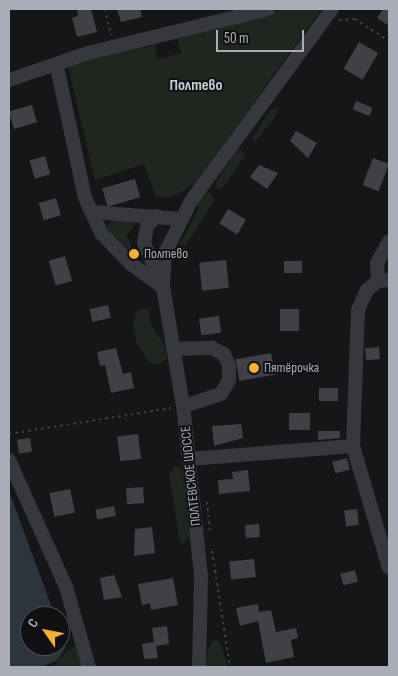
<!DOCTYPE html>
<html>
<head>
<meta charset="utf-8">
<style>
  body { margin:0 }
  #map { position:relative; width:398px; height:676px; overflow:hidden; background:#161618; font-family:"Sofia Sans Condensed",sans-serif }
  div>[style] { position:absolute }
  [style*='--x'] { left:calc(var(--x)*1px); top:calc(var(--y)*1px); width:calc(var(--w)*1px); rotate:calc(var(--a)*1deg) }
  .green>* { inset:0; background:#1e261f }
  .water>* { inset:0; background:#2c353c }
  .building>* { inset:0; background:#404145; transform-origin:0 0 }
  .path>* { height:2px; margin-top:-1px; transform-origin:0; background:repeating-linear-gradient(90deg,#3d3f44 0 2.5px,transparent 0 6.5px) }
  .minor>* { height:14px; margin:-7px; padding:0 7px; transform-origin:7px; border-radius:7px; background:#37383d }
  .dots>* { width:14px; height:14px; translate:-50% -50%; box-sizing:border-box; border:2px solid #111113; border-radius:50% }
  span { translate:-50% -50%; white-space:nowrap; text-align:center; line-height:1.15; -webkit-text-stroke:4px #111113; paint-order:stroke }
  .poi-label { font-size:14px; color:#a8adb8 }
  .left { translate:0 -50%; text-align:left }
  .street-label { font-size:14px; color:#a8adb8 }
  .quarter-label { font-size:16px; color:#c9ccd4; font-weight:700 }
  .frame { position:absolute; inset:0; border:10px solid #a8adb8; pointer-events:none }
  .north { position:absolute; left:20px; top:606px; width:50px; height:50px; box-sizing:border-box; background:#111113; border:1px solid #4d4f55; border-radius:50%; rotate:303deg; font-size:14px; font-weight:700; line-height:20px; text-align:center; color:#a8adb8 }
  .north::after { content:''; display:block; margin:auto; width:18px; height:22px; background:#f2b134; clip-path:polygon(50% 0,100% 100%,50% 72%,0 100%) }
  .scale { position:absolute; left:216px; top:30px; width:88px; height:22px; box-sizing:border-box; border:2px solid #a8adb8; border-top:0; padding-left:6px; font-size:15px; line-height:18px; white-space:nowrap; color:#a8adb8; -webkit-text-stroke:4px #111113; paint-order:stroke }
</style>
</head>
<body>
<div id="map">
  <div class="green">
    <i style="clip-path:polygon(284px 9px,321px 9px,196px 183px,170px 198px,156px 196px,144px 164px,95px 180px,68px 67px,88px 58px,155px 45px,158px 59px,181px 53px,177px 37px)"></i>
    <i style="clip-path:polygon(277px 108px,277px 114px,256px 141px,251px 140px,271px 109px)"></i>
    <i style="clip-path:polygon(238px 149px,246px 154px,224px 187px,217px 189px,216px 182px)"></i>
    <i style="clip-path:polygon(209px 192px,215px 200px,186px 245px,179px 246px,199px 208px,196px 203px)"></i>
    <i style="clip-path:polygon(118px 216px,136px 224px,127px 235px,138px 265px,104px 228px)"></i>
    <i style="clip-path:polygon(148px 308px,151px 325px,164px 345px,167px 359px,159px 364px,149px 363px,136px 341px,133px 323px,138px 310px)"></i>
    <i style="clip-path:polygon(176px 465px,182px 469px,189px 536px,184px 543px,180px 543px,169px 474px)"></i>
    <i style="clip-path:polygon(215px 639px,220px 642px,228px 667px,206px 667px,208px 648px)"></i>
    <i style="clip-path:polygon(78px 645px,84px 667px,53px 667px,68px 650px)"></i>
  </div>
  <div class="water">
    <i style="clip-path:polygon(9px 491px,55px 616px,30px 616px,30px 646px,60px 646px,60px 631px,65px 648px,58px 660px,41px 667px,9px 667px)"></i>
  </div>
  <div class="building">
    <i style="clip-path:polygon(77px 9px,91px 9px,97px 32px,77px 37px,72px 18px,78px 16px)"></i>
    <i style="clip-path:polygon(117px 9px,140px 9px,142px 17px,121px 22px)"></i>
    <i style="clip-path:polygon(383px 9px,389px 9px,389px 26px,377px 18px)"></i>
    <i style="left:359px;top:42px;width:22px;height:31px;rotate:30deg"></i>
    <i style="left:356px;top:101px;width:18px;height:9px;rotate:22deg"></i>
    <i style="left:32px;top:105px;width:18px;height:24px;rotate:74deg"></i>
    <i style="clip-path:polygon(296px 131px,317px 143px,308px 158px,290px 141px)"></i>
    <i style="left:45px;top:156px;width:19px;height:16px;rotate:74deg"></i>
    <i style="left:373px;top:158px;width:17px;height:29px;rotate:21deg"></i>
    <i style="clip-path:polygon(259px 165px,278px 173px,267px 189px,250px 177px)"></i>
    <i style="left:135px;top:179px;width:19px;height:34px;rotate:74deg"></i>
    <i style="left:56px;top:198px;width:18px;height:18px;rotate:74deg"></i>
    <i style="left:228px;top:209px;width:21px;height:17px;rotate:31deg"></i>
    <i style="left:65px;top:256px;width:26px;height:17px;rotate:74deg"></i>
    <i style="left:226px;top:260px;width:28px;height:27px;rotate:84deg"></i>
    <i style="left:284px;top:261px;width:18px;height:12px"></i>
    <i style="left:108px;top:305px;width:13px;height:19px;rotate:77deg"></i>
    <i style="left:280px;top:309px;width:19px;height:22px"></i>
    <i style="left:219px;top:316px;width:17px;height:20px;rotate:83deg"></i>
    <i style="left:379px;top:347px;width:12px;height:14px;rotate:85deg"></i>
    <i style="clip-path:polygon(116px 348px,123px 374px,131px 372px,134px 388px,111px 393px,105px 365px,100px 366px,97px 352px)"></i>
    <i style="left:271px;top:353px;width:22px;height:36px;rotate:80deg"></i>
    <i style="left:319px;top:388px;width:19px;height:13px"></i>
    <i style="left:289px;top:413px;width:21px;height:17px"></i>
    <i style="clip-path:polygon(241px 424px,243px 438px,214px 446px,212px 426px)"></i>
    <i style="clip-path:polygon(318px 431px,340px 431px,340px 438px,318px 440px)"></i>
    <i style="left:138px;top:434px;width:25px;height:21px;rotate:83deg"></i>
    <i style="left:30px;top:438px;width:14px;height:13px;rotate:82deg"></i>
    <i style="left:347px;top:458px;width:12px;height:15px;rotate:76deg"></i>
    <i style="clip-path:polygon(248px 470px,250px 491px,219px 494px,218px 480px,233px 479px,232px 472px)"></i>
    <i style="left:143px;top:487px;width:16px;height:17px;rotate:86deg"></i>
    <i style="left:70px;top:489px;width:24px;height:21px;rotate:78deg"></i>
    <i style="left:114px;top:506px;width:10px;height:19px;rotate:79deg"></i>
    <i style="left:357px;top:509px;width:16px;height:13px;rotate:83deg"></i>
    <i style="left:259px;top:524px;width:13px;height:14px;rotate:86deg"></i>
    <i style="clip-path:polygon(152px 527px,155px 553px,134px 556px,135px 529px)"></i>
    <i style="left:254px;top:559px;width:18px;height:25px;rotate:84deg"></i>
    <i style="left:355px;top:570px;width:12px;height:15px;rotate:76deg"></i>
    <i style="clip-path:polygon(114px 575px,122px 597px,104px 600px,100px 578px)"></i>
    <i style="clip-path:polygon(173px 578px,178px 605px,151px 610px,150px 603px,142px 605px,138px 584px)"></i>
    <i style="clip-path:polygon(258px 604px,259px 612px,271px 610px,276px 632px,296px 628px,298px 638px,291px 640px,294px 657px,266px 663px,258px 621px,240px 626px,236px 608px)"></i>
    <i style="clip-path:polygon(167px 626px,169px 644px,156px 646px,158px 658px,144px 659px,142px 644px,154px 642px,152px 628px)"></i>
  </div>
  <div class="path">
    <i style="--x:105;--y:9;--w:27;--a:77"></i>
    <i style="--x:339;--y:20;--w:16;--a:-4"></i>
    <i style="--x:355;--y:19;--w:40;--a:32.9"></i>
    <i style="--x:9;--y:434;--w:164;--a:-9.1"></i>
    <i style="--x:207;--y:502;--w:29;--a:84"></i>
    <i style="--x:212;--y:551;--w:117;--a:81.2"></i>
  </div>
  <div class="minor">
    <i style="--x:57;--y:67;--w:134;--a:77.9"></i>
    <i style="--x:85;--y:198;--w:40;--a:65"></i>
    <i style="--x:102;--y:234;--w:42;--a:46"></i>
    <i style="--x:131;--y:264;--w:39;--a:36"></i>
    <i style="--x:9;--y:80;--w:83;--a:-18.9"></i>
    <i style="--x:88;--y:53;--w:185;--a:-13.7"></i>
    <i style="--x:92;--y:212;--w:88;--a:4.5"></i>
    <i style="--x:157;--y:216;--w:14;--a:135"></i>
    <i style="--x:147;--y:226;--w:17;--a:100"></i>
    <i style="--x:144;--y:243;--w:43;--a:66.4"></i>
    <i style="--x:378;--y:281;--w:18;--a:-93"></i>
    <i style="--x:377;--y:263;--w:25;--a:-61"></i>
    <i style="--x:174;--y:349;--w:38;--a:-2"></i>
    <i style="--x:212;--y:348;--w:13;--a:27"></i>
    <i style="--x:224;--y:354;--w:13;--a:67"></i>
    <i style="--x:229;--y:366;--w:14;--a:90"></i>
    <i style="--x:229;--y:380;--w:16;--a:120"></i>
    <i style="--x:221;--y:394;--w:40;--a:162"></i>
    <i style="--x:353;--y:446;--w:127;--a:73.6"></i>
    <i style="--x:189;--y:459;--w:165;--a:-4.5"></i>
    <i style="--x:353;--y:446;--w:136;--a:-87.9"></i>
    <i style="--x:358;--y:310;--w:22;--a:-66"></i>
    <i style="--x:367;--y:290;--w:14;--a:-39"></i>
    <i style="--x:378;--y:281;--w:11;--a:-5"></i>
    <i style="--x:9;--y:460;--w:139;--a:65.8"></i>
    <i style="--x:66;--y:587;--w:83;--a:74"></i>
    <i style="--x:199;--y:667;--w:91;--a:-88.7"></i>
    <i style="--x:201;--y:576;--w:171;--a:-96"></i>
    <i style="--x:183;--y:406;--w:121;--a:-99.5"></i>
    <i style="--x:163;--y:287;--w:34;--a:-87"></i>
    <i style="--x:165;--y:253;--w:58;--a:-63.4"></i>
    <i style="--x:191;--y:201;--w:238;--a:-53.7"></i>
  </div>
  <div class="dots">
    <i style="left:134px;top:254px;background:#f2b134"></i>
    <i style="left:254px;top:368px;background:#f2b134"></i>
  </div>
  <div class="poi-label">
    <span class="left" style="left:144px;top:254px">Полтево</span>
    <span class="left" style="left:264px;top:368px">Пятёрочка</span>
  </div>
  <div class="street-label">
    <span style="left:191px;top:476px;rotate:-96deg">ПОЛТЕВСКОЕ ШОССЕ</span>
  </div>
  <div class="quarter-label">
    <span style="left:196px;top:86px">Полтево</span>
  </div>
  <div class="frame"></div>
  <div class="north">С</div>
  <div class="scale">50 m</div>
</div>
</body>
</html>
